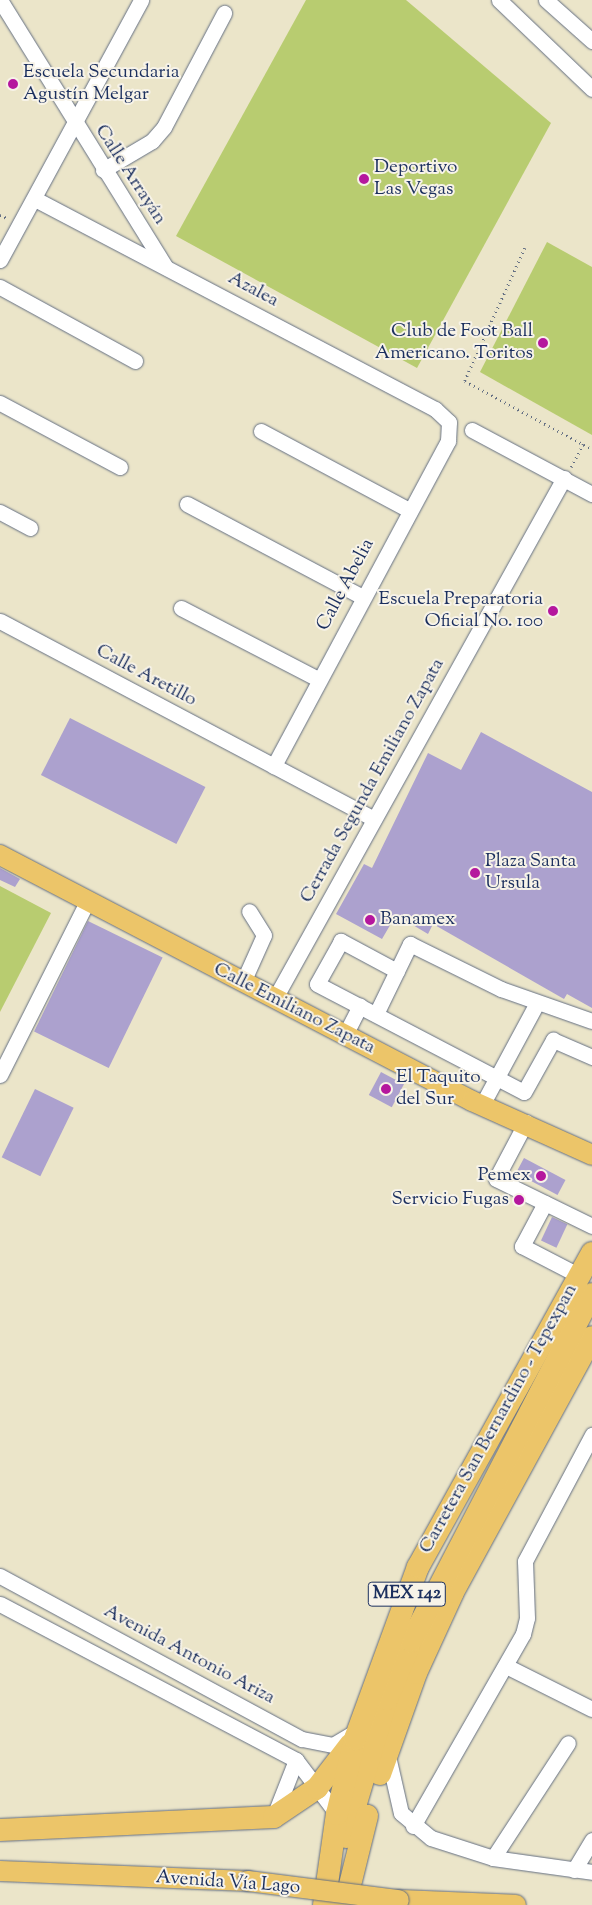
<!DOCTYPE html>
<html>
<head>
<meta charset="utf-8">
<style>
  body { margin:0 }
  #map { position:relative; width:592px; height:1905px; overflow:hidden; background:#ebe5c9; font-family:"Sorts Mill Goudy",serif }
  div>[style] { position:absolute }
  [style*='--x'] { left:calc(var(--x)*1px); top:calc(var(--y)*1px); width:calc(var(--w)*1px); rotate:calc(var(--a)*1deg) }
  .green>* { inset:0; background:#b8cc70 }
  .building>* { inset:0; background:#aca1ce; transform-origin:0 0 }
  .path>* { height:2.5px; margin-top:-1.25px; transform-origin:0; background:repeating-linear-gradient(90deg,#646f83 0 1px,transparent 0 5px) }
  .roads { filter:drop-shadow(0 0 1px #646f83) drop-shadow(0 0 1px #646f83) }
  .minor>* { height:15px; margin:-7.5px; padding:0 7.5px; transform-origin:7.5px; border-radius:7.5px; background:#fff }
  .major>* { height:20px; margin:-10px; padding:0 10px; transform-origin:10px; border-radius:10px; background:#ecc569 }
  .highway>* { height:22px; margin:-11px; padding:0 11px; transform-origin:11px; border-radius:11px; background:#ecc569 }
  .bridges { filter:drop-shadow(0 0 1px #646f83) drop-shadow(0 0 1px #646f83) }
  .major-bridge>* { height:20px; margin:-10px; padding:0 10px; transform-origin:10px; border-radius:10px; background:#ecc569 }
  .dots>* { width:14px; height:14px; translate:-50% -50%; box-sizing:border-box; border:2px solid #f7f3e8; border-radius:50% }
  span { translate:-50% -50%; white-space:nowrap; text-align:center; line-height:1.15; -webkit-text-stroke:4px #f7f3e8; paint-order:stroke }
  .shield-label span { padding:1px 4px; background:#f7f3e8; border:1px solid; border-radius:4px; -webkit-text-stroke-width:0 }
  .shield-label { font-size:18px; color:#1b2f5e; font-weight:700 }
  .poi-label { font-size:19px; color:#1b2f5e }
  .left { translate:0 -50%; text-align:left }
  .right { translate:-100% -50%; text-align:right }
  .street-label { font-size:19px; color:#1b2f5e }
</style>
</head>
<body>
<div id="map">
  <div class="green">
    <i style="clip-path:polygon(306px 0,406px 0,551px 123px,417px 368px,176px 236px)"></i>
    <i style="clip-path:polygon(547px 242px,592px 267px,592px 435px,480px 372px)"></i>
    <i style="clip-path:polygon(0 886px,51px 913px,0 1012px)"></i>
  </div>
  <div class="building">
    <i style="left:70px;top:718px;width:152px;height:64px;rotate:27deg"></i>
    <i style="clip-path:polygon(481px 732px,592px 792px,592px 1008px,567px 994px,564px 999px,433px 924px,428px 934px,396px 915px,382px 939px,336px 914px,364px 864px,372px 868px,428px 753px,461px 770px)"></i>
    <i style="clip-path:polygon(0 868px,20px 879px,15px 887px,0 880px)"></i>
    <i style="left:88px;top:921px;width:83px;height:123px;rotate:26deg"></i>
    <i style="left:381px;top:1072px;width:26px;height:26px;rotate:28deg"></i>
    <i style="left:35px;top:1089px;width:43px;height:76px;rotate:26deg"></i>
    <i style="left:524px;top:1158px;width:47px;height:17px;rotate:28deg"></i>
    <i style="left:552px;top:1217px;width:17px;height:26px;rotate:25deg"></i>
  </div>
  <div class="path">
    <i style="--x:0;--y:215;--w:8;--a:23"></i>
    <i style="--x:525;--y:248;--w:146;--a:114.3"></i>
    <i style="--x:465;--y:381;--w:144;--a:28.2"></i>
    <i style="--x:571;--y:467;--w:26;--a:-62"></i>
  </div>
  <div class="roads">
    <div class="minor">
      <i style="--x:0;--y:0;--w:313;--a:58.2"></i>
      <i style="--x:499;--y:0;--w:129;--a:43.7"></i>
      <i style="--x:546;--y:0;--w:62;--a:41.7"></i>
      <i style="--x:103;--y:170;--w:57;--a:-30.6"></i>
      <i style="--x:152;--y:141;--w:18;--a:-49"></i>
      <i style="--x:164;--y:127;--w:129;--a:-62.2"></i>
      <i style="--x:35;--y:199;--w:452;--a:27.7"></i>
      <i style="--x:435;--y:409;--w:19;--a:43"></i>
      <i style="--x:449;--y:422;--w:19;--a:93"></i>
      <i style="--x:448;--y:441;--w:369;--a:118.2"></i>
      <i style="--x:0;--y:260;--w:296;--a:-61.5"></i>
      <i style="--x:0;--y:287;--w:154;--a:28.7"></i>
      <i style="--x:0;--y:403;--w:136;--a:28.1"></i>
      <i style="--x:472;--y:430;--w:136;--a:28.1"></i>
      <i style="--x:261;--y:431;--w:168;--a:28.1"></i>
      <i style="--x:187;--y:504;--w:199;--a:27.9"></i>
      <i style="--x:0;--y:512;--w:34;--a:28"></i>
      <i style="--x:181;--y:608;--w:154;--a:27.4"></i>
      <i style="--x:0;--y:621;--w:423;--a:27.9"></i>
      <i style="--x:397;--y:971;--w:64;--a:-151.8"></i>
      <i style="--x:341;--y:941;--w:49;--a:119.2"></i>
      <i style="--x:317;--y:984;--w:233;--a:27.6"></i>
      <i style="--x:524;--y:1092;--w:60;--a:-60.9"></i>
      <i style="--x:553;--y:1040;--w:43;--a:23.6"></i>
      <i style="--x:243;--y:982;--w:51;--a:-65.9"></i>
      <i style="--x:264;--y:935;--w:28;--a:-122"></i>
      <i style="--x:275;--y:998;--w:595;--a:-60.94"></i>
      <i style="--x:376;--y:1014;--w:78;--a:-64.1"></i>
      <i style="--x:410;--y:944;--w:102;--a:26.3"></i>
      <i style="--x:501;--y:989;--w:96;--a:19.4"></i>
      <i style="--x:345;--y:1035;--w:33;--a:-63"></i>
      <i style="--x:0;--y:1075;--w:194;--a:-63.3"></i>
      <i style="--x:482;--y:1105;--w:116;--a:-61.7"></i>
      <i style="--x:526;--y:1122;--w:64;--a:117.8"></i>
      <i style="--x:496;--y:1179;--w:107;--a:26.1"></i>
      <i style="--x:545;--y:1203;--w:49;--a:118.1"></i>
      <i style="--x:522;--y:1246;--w:63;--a:27.4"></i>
      <i style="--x:0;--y:1576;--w:343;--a:28.4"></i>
      <i style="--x:302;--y:1739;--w:32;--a:11"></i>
      <i style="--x:333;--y:1745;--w:26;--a:-31"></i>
      <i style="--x:0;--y:1604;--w:335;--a:27.8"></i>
      <i style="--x:296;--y:1760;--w:68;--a:52.8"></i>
      <i style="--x:506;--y:1666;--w:96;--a:26.6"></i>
      <i style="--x:388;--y:1756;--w:58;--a:77.2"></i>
      <i style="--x:401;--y:1813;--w:39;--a:40"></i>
      <i style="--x:431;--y:1838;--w:65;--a:17.9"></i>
      <i style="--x:493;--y:1858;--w:100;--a:8"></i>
      <i style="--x:274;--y:1816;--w:60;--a:-68.6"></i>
      <i style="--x:413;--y:1826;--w:221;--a:-60.2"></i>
      <i style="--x:523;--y:1634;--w:16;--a:-76"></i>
      <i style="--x:527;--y:1618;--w:57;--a:-92"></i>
      <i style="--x:525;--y:1561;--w:143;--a:-62"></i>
      <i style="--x:493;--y:1858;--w:137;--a:-56.9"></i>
      <i style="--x:574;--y:1870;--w:35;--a:-59"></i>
    </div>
    <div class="major">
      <i style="--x:0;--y:855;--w:532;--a:27.53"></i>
      <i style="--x:472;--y:1101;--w:132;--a:24.2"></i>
      <i style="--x:0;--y:1871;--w:248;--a:2.3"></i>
      <i style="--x:399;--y:1900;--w:117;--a:2.4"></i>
    </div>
    <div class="highway">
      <i style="--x:380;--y:1774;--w:107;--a:-70.4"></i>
      <i style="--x:416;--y:1673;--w:89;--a:-65.4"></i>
      <i style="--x:453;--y:1592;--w:290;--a:-61.4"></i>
      <i style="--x:0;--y:1830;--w:274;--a:-2.7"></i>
      <i style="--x:274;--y:1817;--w:52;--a:-34"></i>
      <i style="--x:317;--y:1788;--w:54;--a:-52.5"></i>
      <i style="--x:346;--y:1837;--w:144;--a:-73.5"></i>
      <i style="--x:387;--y:1699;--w:63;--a:-67.5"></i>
      <i style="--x:411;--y:1641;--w:391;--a:-62.5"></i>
      <i style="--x:324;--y:1905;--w:92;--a:-81.9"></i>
      <i style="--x:337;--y:1814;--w:77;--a:-76.5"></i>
      <i style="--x:355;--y:1739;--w:183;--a:-69.9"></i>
      <i style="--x:418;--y:1567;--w:359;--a:-61"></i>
      <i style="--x:345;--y:1905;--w:92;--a:-76.1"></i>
    </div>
  </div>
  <div class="bridges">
    <div class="major-bridge">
      <i style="--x:248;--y:1881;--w:152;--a:7.2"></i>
    </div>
  </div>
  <div class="dots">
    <i style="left:13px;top:84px;background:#b5179e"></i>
    <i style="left:364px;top:179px;background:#b5179e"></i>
    <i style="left:543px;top:343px;background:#b5179e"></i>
    <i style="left:553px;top:611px;background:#b5179e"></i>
    <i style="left:475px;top:873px;background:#b5179e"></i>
    <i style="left:370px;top:920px;background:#b5179e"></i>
    <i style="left:386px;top:1089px;background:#b5179e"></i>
    <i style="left:541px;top:1176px;background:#b5179e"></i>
    <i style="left:519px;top:1200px;background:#b5179e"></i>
  </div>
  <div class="shield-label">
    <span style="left:407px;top:1594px">MEX 142</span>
  </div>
  <div class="poi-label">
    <span class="left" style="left:23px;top:84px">Escuela Secundaria<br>Agustín Melgar</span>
    <span class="left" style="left:374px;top:179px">Deportivo<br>Las Vegas</span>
    <span class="right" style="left:533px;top:343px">Club de Foot Ball<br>Americano. Toritos</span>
    <span class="right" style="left:543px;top:611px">Escuela Preparatoria<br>Oficial No. 100</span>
    <span class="left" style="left:485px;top:873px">Plaza Santa<br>Ursula</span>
    <span class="left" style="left:380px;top:920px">Banamex</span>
    <span class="left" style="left:396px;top:1089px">El Taquito<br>del Sur</span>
    <span class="right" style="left:531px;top:1176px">Pemex</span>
    <span class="right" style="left:509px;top:1200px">Servicio Fugas</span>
  </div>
  <div class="street-label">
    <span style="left:130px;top:175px;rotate:57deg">Calle Arrayán</span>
    <span style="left:253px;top:290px;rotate:28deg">Azalea</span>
    <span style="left:346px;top:585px;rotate:-62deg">Calle Abelia</span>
    <span style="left:146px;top:676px;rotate:28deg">Calle Aretillo</span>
    <span style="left:373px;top:781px;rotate:-61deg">Cerrada Segunda Emiliano Zapata</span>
    <span style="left:294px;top:1009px;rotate:27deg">Calle Emiliano Zapata</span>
    <span style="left:499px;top:1419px;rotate:-61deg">Carretera San Bernardino - Tepexpan</span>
    <span style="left:189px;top:1655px;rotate:28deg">Avenida Antonio Ariza</span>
    <span style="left:228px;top:1883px;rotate:4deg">Avenida Vía Lago</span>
  </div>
</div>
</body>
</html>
